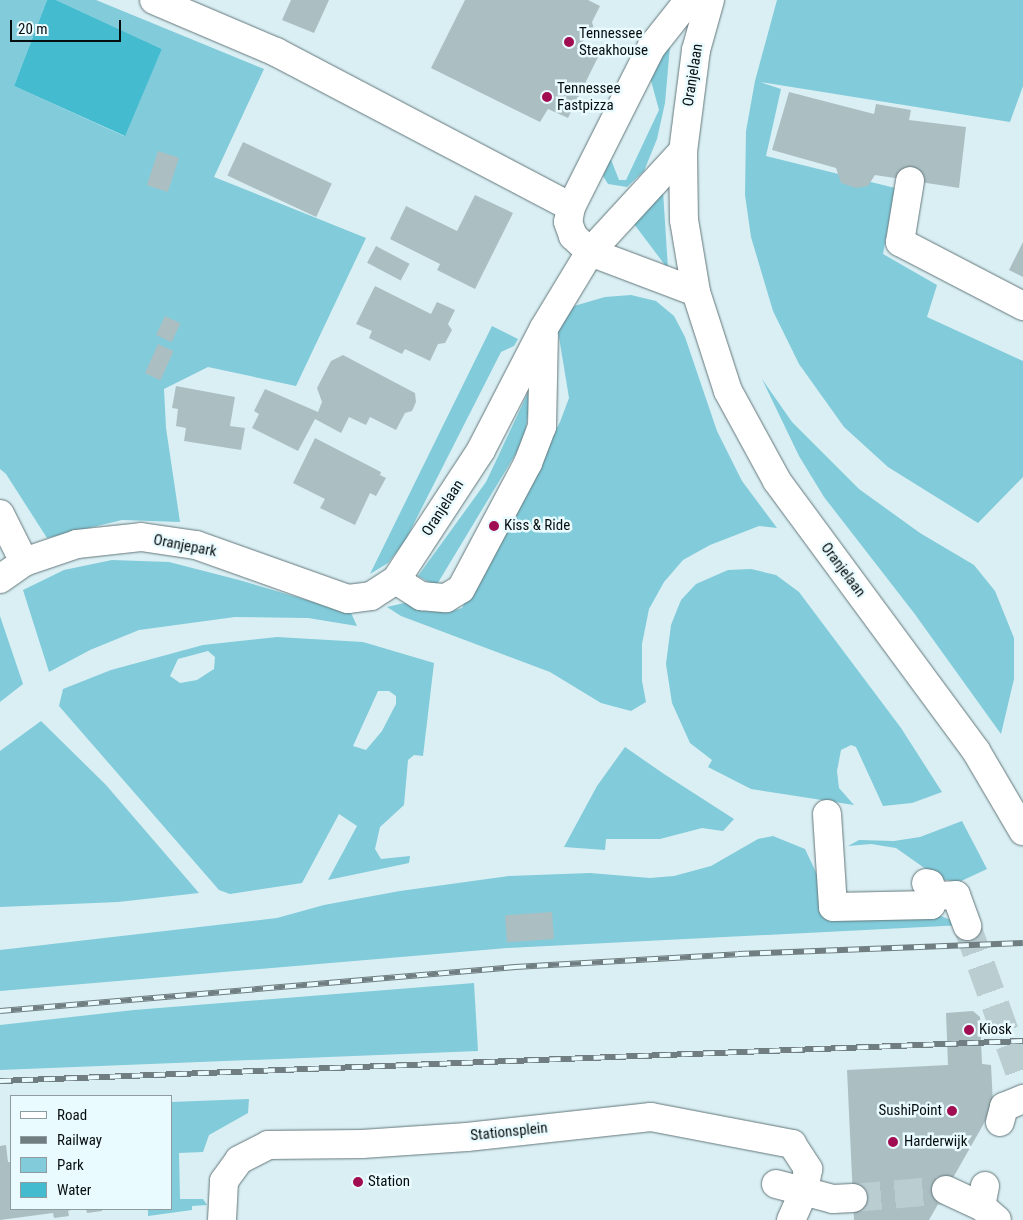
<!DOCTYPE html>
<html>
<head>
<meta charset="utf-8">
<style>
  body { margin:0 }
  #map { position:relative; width:1023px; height:1220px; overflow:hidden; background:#d9eff3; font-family:"Roboto Condensed",sans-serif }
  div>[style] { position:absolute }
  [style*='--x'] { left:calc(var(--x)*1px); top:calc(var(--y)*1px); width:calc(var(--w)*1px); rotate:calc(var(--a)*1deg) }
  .green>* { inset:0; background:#81cbda }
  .water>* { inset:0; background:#45bbd0 }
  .building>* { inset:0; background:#abbfc3; transform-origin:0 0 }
  .minor-tunnel>* { height:28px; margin-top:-14px; transform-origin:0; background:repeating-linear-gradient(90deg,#bacdd1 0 28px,transparent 0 42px) }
  .roads { filter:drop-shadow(0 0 1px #64777b) drop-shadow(0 0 1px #64777b) }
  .minor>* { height:28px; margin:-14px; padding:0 14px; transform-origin:14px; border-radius:14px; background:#fff }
  .major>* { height:28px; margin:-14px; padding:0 14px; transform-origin:14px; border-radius:14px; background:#fff }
  .rail>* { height:5.5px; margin-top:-2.75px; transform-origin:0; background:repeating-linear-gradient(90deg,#eafbff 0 11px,#707e81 0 22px); box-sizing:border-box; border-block:1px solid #707e81 }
  .dots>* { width:14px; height:14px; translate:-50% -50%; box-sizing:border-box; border:2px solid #eafbff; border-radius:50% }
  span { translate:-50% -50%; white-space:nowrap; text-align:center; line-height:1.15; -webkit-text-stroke:5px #eafbff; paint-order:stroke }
  .poi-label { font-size:15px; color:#070e0f }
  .left { translate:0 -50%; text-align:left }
  .right { translate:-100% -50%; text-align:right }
  .street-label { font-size:15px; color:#070e0f }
  .legend { position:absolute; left:10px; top:1095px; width:162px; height:115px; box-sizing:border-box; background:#eafbff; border:1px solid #8f9c9f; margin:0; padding:6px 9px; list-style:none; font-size:15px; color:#070e0f }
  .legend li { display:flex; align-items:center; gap:10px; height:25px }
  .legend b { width:25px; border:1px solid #8f9c9f }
  .scale { position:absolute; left:10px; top:20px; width:111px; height:22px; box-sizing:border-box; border:2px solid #070e0f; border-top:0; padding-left:6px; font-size:15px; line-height:18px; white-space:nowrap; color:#070e0f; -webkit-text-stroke:4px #eafbff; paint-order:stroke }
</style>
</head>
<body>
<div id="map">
  <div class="green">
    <i style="clip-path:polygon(0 0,47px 0,14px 86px,124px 136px,162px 49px,56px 0,96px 0,264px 69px,214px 177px,366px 238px,296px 386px,208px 367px,164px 389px,166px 428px,180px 522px,122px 520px,47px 538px,6px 474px,0 469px)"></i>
    <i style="clip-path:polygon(777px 0,1023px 0,1023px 86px,1010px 122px,760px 82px,781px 89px,766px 156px,895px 188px,883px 254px,937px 285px,927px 317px,1023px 361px,1023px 477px,978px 523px,888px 467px,844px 427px,799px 364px,773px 311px,751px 237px,745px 195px,746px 131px,755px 81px)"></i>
    <i style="clip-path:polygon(670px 46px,665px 103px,657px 139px,644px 171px,627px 187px,608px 184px,603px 176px,610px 157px,619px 180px,626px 180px,659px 110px,650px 77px,663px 49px)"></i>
    <i style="clip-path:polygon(663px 191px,668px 269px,634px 224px)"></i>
    <i style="clip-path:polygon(631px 295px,656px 301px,674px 316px,685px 337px,717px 431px,742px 481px,777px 528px,759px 526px,710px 545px,683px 560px,664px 582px,649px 609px,642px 644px,642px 681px,646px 702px,631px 711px,601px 703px,550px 672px,401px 616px,387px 607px,413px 601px,421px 611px,449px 612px,462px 608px,560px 422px,569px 398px,558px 331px,574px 306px,605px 297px)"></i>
    <i style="clip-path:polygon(492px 326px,518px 339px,514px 346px,501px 352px,405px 541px,388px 563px,370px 574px)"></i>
    <i style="clip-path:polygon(762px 379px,792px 422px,859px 489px,920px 533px,974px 565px,995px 591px,1014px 638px,1014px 679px,1001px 734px,914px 613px,824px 497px,799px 456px)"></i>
    <i style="clip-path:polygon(533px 382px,524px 440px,436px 586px,418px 576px,486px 482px)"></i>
    <i style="clip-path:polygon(112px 560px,169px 562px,239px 580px,351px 613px,357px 626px,308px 618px,235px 617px,139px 630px,90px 650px,49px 672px,23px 590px,64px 570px)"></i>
    <i style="clip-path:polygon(751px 569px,776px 575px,799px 592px,901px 728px,942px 792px,912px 803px,883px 806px,856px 747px,851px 745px,841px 750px,837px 771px,839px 788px,854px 805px,751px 789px,708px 767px,712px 760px,690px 743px,672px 703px,666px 664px,671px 625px,681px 600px,696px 584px,728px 570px)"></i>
    <i style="clip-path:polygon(0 616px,23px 684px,0 702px)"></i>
    <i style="clip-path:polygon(evenodd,277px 637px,363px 642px,434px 663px,423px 756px,414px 755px,408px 760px,404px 805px,380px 827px,375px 849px,381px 859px,410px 856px,409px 863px,328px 880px,357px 826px,339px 814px,302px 883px,230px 894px,219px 890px,59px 706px,63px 689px,111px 670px,203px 645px,277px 637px,208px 651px,215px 657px,214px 669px,197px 680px,180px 683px,170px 676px,178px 659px,208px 651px,277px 637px,378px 691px,389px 691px,396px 696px,396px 704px,382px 731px,366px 750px,353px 746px,378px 691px)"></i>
    <i style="clip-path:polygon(41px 721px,106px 785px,199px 893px,118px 902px,0 907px,0 751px)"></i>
    <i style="clip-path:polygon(625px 747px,664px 774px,734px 819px,723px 831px,702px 828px,660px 839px,606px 839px,605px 850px,564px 847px,597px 786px)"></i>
    <i style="clip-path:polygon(962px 821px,987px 869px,959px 882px,940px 879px,896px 848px,871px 844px,848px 846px,859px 840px,894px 841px,920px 837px)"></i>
    <i style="clip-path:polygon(773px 836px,805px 849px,821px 883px,822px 917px,931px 912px,963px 925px,507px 948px,0 991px,0 950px,277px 918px,324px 905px,400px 891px,509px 876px,590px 873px,650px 878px,674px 876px,711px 866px,758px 839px)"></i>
    <i style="clip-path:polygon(474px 983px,478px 1051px,0 1070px,0 1025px,134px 1010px)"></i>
    <i style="clip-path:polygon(249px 1099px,248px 1113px,209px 1135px,203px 1152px,179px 1153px,180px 1199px,203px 1199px,207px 1205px,192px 1206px,192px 1210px,148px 1216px,148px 1209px,171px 1209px,171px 1102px)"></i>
  </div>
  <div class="water">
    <i style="clip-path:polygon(47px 0,56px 0,162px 49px,125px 136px,14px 86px)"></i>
  </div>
  <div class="building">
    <i style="clip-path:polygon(291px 0,329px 0,314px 33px,282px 20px)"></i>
    <i style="clip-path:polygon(465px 0,588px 0,600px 6px,592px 22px,594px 29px,589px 37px,582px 42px,601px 51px,568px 118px,548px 109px,540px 122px,431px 68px)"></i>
    <i style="clip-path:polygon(789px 92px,874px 114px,876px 104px,911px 110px,909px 120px,966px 127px,959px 188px,875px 175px,868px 186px,856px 188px,841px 183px,836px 168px,772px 150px)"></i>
    <i style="left:243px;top:142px;width:98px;height:37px;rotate:25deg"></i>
    <i style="left:158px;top:151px;width:22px;height:36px;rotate:18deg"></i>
    <i style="clip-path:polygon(475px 195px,513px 213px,475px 289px,437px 270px,440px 264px,390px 239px,406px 206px,457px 231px)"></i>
    <i style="clip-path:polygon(1023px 242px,1023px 277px,1009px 270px)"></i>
    <i style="left:376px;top:246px;width:38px;height:19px;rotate:28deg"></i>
    <i style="clip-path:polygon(375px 286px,431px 314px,437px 302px,455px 310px,448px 324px,452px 330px,445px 343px,438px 344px,430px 361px,405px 349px,402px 354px,369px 338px,372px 331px,356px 324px)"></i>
    <i style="left:165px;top:316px;width:17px;height:21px;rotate:25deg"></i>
    <i style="left:158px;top:344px;width:17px;height:32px;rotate:24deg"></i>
    <i style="clip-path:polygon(343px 355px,415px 393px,416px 402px,412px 411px,405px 413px,396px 430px,370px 417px,366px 425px,349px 417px,341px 433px,315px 419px,298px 451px,252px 428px,259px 414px,254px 411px,265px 389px,318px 412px,322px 402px,317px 388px,331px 361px)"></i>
    <i style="clip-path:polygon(176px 386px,235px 397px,230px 426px,245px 428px,241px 450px,184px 441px,186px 428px,176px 426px,178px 409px,172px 408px)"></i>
    <i style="clip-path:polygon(315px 438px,381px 472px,380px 475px,386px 478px,376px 496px,370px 493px,355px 525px,320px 508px,325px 499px,293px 483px)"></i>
    <i style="left:552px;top:912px;width:27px;height:47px;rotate:86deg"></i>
    <i style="clip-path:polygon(973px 1011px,980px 1017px,982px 1064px,991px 1065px,993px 1104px,987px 1118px,929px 1220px,854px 1220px,847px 1070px,948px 1065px,946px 1013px)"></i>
    <i style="clip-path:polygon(6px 1145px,8px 1162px,11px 1162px,11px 1209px,74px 1209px,68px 1211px,69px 1216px,54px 1218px,53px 1213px,0 1220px,0 1146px)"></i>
    <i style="clip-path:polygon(86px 1209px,102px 1209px,102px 1211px,87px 1213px)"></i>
  </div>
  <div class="minor-tunnel">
    <i style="--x:967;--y:926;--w:166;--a:70.3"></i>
    <i style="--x:853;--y:1198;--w:93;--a:-4.9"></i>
  </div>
  <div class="roads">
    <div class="minor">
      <i style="--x:154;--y:0;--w:133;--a:23.1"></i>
      <i style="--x:276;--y:52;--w:333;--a:27.7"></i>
      <i style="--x:689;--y:0;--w:61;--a:128.4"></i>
      <i style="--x:651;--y:48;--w:178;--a:116.7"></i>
      <i style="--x:571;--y:207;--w:15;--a:101"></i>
      <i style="--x:568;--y:222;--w:15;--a:70"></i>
      <i style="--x:573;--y:236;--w:23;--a:43"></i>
      <i style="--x:590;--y:252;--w:113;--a:20.7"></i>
      <i style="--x:910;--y:181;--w:62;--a:99.3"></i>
      <i style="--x:900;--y:242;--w:139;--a:27.5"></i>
      <i style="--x:0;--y:514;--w:54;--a:63.4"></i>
      <i style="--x:0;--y:579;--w:29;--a:-35"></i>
      <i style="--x:24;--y:562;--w:56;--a:-18.8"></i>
      <i style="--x:77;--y:544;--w:64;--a:-6.2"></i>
      <i style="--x:141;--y:537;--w:56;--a:8.3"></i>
      <i style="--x:196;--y:545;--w:161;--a:19.6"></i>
      <i style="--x:348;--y:599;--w:23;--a:-7"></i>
      <i style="--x:371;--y:596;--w:30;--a:-33"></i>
      <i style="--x:396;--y:580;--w:155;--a:-56.8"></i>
      <i style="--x:481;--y:450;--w:137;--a:-62.7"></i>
      <i style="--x:544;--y:328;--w:89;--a:-58.8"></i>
      <i style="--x:590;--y:252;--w:137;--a:-47.4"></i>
      <i style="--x:396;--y:580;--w:30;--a:33"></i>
      <i style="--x:421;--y:596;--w:25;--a:5"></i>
      <i style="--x:446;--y:598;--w:17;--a:-31"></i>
      <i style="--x:461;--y:589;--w:143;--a:-62"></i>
      <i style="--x:528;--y:463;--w:39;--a:-69"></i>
      <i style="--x:542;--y:427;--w:92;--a:-88.8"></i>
      <i style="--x:827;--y:814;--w:93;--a:86.3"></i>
      <i style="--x:833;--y:907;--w:98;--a:-1.2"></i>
      <i style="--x:931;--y:905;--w:21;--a:-93"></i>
      <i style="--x:930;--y:884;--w:4;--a:-166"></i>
      <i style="--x:931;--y:896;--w:25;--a:-2"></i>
      <i style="--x:956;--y:895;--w:33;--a:70"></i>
      <i style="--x:1000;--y:1122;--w:16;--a:-75"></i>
      <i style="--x:1004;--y:1107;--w:21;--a:-23"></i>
      <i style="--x:776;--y:1184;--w:59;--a:14.7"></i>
      <i style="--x:833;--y:1199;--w:20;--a:-3"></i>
      <i style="--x:985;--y:1186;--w:20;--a:101"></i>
      <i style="--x:981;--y:1206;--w:21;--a:41"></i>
      <i style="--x:946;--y:1190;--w:38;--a:25"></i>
      <i style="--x:222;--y:1220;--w:39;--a:-87"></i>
      <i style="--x:224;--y:1181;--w:26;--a:-54"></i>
      <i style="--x:239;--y:1160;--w:33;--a:-27"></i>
      <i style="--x:268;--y:1145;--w:94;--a:-0.6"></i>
      <i style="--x:362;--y:1144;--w:105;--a:-3.8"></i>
      <i style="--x:467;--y:1137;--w:185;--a:-6.2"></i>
      <i style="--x:651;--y:1117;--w:144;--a:10.8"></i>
      <i style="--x:792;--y:1144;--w:30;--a:57"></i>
      <i style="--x:808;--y:1169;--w:22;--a:100"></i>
      <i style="--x:804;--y:1191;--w:32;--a:114"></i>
    </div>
    <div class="major">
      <i style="--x:710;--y:0;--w:52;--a:105.6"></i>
      <i style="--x:696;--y:50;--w:102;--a:97.3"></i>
      <i style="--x:683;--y:151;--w:69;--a:89.2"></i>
      <i style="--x:684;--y:220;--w:73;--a:80.5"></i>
      <i style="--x:696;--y:292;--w:104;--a:72.1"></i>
      <i style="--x:728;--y:391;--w:102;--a:61.4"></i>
      <i style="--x:777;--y:481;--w:335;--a:53.6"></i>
      <i style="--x:976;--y:751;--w:93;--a:59.6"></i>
    </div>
  </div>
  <div class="rail">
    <i style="--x:0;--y:1011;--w:517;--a:-4.88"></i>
    <i style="--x:515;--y:967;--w:223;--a:-3.3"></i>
    <i style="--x:738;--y:954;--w:285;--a:-2.2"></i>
    <i style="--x:0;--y:1081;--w:1024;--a:-2.24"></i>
  </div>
  <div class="dots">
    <i style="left:569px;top:42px;background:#a10d51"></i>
    <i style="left:547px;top:97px;background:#a10d51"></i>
    <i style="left:494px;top:526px;background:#a10d51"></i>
    <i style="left:969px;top:1030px;background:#a10d51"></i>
    <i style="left:952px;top:1111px;background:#a10d51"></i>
    <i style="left:893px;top:1142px;background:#a10d51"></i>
    <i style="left:358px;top:1182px;background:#a10d51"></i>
  </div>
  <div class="poi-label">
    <span class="left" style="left:579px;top:42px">Tennessee<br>Steakhouse</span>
    <span class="left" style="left:557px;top:97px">Tennessee<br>Fastpizza</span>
    <span class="left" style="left:504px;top:526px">Kiss &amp; Ride</span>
    <span class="left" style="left:979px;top:1030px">Kiosk</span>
    <span class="right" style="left:942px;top:1111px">SushiPoint</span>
    <span class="left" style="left:904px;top:1142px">Harderwijk</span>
    <span class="left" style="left:368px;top:1182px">Station</span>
  </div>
  <div class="street-label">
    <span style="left:693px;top:75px;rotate:-81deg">Oranjelaan</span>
    <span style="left:443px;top:508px;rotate:-57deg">Oranjelaan</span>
    <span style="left:185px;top:546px;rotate:11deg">Oranjepark</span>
    <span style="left:843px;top:570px;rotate:53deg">Oranjelaan</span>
    <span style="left:509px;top:1132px;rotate:-6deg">Stationsplein</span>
  </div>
  <ul class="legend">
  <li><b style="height:6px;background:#fff"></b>Road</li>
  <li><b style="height:6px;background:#707e81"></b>Railway</li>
  <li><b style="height:14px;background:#81cbda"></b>Park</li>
  <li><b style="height:14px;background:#45bbd0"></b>Water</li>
  </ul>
  <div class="scale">20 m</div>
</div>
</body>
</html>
